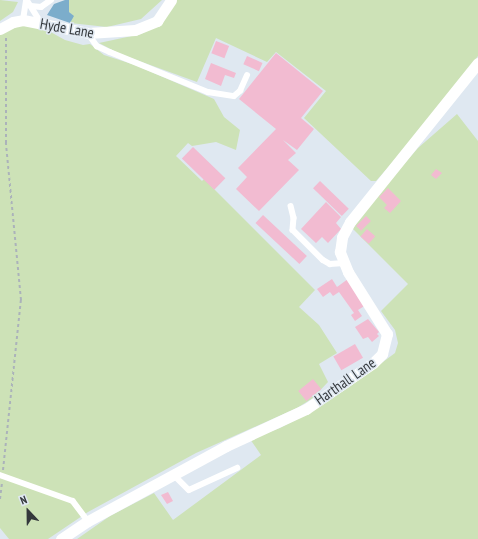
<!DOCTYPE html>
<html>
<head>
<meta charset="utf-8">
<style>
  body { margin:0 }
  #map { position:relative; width:478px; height:539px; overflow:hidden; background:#dfe8f1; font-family:"PT Sans Narrow",sans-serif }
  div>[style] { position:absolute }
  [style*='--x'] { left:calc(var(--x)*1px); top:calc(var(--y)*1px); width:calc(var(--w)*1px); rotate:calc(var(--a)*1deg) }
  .green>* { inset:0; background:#cde2b7 }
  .water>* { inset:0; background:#7cadcb }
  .building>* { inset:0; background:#f2bbd1; transform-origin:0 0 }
  .path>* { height:2px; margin-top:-1px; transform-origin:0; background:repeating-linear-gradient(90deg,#abb2ba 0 3px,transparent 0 6px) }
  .lane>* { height:5.5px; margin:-2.75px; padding:0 2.75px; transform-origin:2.75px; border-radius:2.75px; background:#fff }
  .street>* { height:11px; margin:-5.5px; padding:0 5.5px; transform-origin:5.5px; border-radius:5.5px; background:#fff }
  span { translate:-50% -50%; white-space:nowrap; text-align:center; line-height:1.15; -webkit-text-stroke:3px #dfe8f1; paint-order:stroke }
  .street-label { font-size:15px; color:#34383c }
  .north { position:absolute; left:8px; top:491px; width:40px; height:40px; -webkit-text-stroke:3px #dfe8f1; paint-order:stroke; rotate:338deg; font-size:11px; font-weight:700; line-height:16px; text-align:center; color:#34383c }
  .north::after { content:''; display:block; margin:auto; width:14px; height:18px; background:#34383c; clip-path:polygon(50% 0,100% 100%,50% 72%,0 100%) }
</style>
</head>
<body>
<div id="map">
  <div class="green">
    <i style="clip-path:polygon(0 0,18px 2px,13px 12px,0 21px)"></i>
    <i style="clip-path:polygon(69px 0,162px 0,141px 19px,107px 27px,70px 23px,73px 16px,69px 12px)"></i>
    <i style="clip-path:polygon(176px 0,478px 0,478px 56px,431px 119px,376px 181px,371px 181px,304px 118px,326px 91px,276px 52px,267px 62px,216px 38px,197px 82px,120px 54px,99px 43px,141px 34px,162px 23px)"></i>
    <i style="clip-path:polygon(21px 23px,38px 25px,65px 40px,83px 45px,90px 44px,104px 55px,135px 65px,214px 99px,224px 117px,240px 130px,236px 150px,216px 142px,192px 146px,188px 143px,176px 156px,202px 181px,204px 179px,315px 290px,299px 307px,319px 325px,337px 353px,319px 364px,328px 382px,313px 398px,297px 408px,196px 453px,88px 512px,48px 539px,9px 539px,0 528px,0 34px)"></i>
    <i style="clip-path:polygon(457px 114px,478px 141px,478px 539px,77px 539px,110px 516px,154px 493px,173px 520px,261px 455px,250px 439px,280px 428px,309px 413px,348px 388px,395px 353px,398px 343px,395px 330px,381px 311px,408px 284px,350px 226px,418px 148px)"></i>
  </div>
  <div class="water">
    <i style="clip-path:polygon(65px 0,69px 0,69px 12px,74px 16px,70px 23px,47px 15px,54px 4px)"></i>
  </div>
  <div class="building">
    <i style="left:216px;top:41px;width:14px;height:13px;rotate:21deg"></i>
    <i style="clip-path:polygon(276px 53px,323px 91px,301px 118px,314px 129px,297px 150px,283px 140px,296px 153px,288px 160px,299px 170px,259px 211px,236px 189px,247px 177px,238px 168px,276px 129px,239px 99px)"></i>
    <i style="left:247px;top:56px;width:17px;height:9px;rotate:24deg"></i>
    <i style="clip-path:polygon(211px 63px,236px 73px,234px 78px,225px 75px,221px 86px,205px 79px)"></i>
    <i style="left:193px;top:147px;width:45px;height:16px;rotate:44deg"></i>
    <i style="clip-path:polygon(436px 169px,442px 173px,436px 179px,431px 175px)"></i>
    <i style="left:320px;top:181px;width:40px;height:10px;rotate:44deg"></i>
    <i style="clip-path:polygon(388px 188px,401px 201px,390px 213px,384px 208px,387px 205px,379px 197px)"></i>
    <i style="clip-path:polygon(326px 202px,341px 217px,336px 223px,341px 229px,328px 243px,322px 237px,316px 243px,301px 229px)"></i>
    <i style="left:263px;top:215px;width:60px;height:11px;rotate:43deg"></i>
    <i style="left:366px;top:216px;width:7px;height:14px;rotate:45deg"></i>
    <i style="left:367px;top:229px;width:11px;height:10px;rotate:41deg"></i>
    <i style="clip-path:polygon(332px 279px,337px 287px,348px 279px,366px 305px,358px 310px,362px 316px,355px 321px,351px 315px,354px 313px,339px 292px,333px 296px,330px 292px,323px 297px,317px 289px)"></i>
    <i style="clip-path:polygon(368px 319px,379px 332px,377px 334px,379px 336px,372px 342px,368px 337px,363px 339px,355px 327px)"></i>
    <i style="left:355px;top:344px;width:16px;height:25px;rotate:60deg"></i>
    <i style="left:313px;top:379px;width:13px;height:19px;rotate:51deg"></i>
    <i style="clip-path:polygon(168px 492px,173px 501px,167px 504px,161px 495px)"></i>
  </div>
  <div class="path">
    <i style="--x:3;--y:470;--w:171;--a:-84"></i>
    <i style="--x:21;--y:300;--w:158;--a:-95.5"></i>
    <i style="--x:6;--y:143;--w:107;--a:-90"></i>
    <i style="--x:0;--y:499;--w:17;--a:-83"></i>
  </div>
  <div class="lane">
    <i style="--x:27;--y:0;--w:26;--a:58"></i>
    <i style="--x:31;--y:6;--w:10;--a:6"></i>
    <i style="--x:41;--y:7;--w:12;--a:-35"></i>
    <i style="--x:23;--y:20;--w:20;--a:-81"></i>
    <i style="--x:88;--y:33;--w:16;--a:55"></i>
    <i style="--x:97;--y:46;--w:14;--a:25"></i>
    <i style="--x:110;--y:52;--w:106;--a:22.2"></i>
    <i style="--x:208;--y:92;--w:26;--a:9"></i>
    <i style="--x:234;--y:96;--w:8;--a:-40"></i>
    <i style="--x:240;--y:91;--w:17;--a:-66"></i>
    <i style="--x:291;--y:206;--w:12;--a:76"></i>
    <i style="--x:294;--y:218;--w:12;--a:95"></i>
    <i style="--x:293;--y:230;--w:42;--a:45"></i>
    <i style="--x:323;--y:260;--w:8;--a:30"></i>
    <i style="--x:330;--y:264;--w:14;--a:-4"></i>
    <i style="--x:0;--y:475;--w:77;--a:19.6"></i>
    <i style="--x:73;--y:501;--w:25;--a:53"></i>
    <i style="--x:174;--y:475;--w:21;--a:45"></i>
    <i style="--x:189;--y:490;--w:53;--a:-24.6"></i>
  </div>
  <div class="street">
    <i style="--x:0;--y:29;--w:15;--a:-28"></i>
    <i style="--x:13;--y:22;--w:10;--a:-11"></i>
    <i style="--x:23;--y:20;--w:66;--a:11.3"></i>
    <i style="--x:88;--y:33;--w:47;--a:-3.7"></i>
    <i style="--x:135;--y:30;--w:24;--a:-22"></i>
    <i style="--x:157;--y:21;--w:25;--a:-56"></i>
    <i style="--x:61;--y:539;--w:32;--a:-34"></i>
    <i style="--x:88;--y:521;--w:157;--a:-28.5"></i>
    <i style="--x:226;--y:446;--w:88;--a:-24.8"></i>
    <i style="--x:306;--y:409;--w:81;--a:-34.5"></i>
    <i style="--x:373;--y:363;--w:13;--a:-45"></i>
    <i style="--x:382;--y:354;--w:21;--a:-76"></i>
    <i style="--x:387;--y:334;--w:73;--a:-122.2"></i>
    <i style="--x:348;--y:272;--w:22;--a:-112"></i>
    <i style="--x:340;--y:252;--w:15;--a:-82"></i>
    <i style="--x:342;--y:237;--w:17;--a:-62"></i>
    <i style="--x:350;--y:222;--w:204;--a:-51.2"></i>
  </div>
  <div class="street-label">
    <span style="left:67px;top:28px;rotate:10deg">Hyde Lane</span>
    <span style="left:345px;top:381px;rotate:-35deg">Harthall Lane</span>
  </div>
  <div class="north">N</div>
</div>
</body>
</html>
